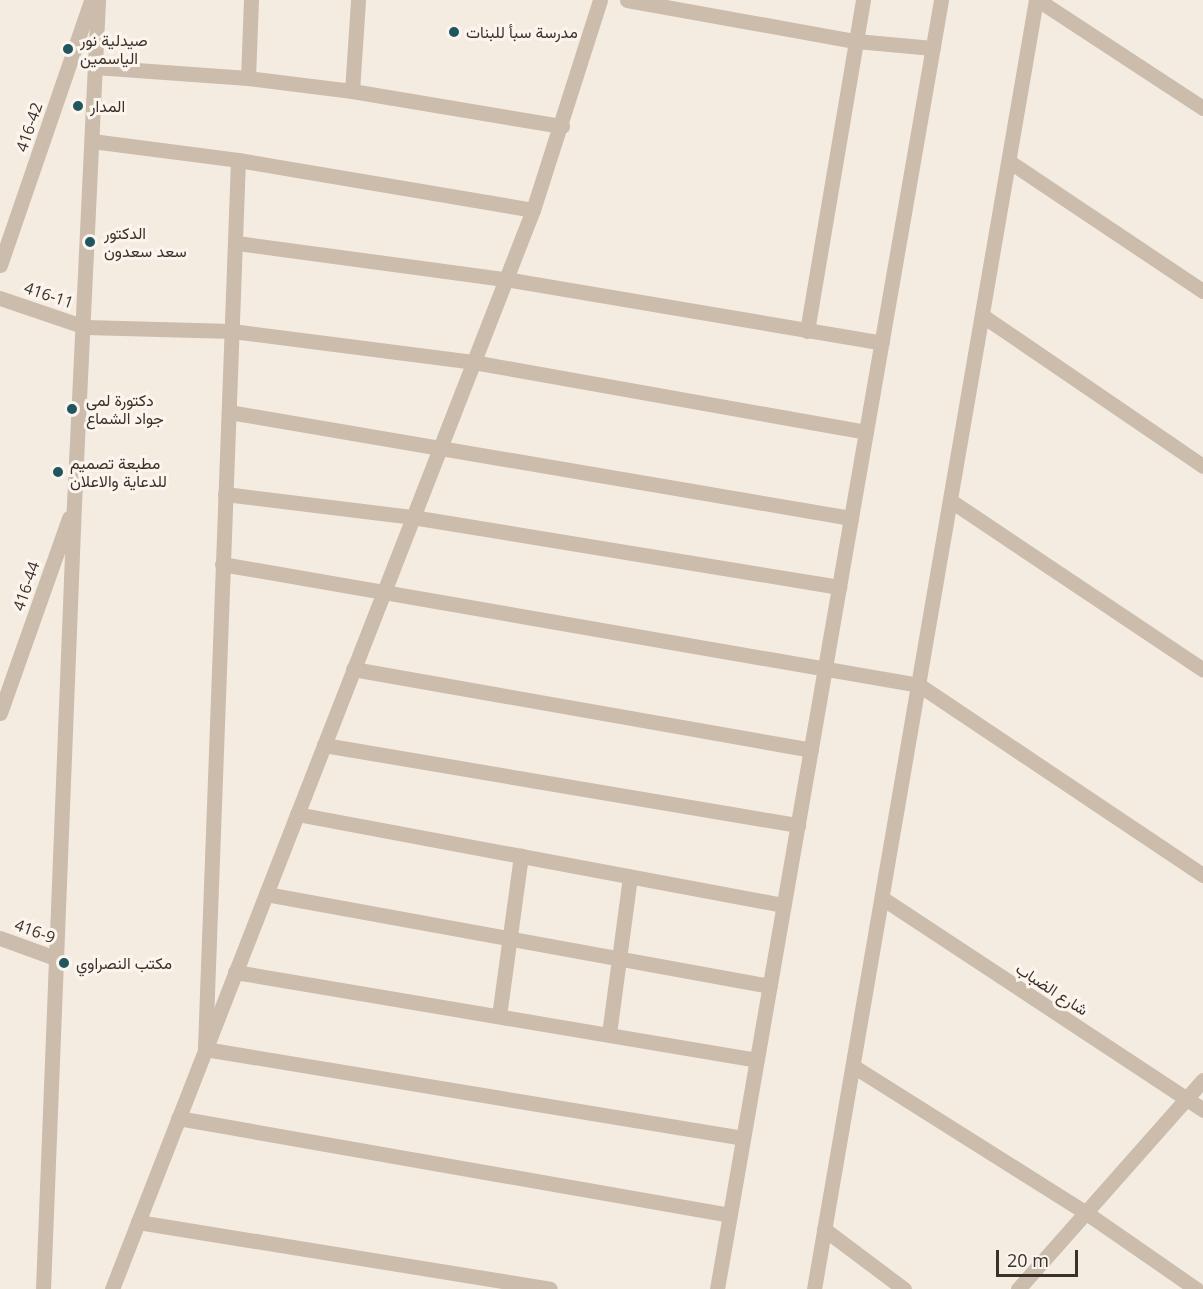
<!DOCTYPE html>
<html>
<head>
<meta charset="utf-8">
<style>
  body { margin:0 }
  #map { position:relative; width:1203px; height:1289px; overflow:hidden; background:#f4ece1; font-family:"Open Sans",Vazirmatn,sans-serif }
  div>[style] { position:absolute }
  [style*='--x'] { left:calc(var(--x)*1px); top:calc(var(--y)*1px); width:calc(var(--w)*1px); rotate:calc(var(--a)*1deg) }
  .minor>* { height:15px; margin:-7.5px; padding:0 7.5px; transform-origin:7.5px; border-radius:7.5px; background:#ccbcac }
  .dots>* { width:16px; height:16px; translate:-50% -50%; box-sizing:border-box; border:3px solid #fbf5ee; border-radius:50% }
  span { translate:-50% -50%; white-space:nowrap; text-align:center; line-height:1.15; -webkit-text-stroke:6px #fbf5ee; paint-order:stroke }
  .poi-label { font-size:16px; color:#3a312b }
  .left { translate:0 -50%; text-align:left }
  .street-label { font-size:16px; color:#3a312b }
  .scale { position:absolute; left:996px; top:1250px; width:82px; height:27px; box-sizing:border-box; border:3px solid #3a312b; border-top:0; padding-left:8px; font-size:18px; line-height:21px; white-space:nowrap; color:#3a312b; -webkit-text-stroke:4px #fbf5ee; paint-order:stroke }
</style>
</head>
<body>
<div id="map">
  <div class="minor">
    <i style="--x:627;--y:0;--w:233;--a:10.2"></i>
    <i style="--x:856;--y:41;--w:77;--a:5.2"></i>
    <i style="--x:1038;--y:0;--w:197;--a:33.2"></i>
    <i style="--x:95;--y:67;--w:153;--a:4.1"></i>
    <i style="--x:248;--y:78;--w:105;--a:7.1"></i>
    <i style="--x:352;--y:91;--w:213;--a:9.5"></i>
    <i style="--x:248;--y:78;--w:78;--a:-87.8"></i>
    <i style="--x:352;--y:91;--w:91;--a:-86.2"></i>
    <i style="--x:92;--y:141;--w:147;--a:7.4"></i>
    <i style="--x:238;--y:160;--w:299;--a:9.6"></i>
    <i style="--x:238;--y:160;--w:890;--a:92.13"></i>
    <i style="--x:205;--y:1049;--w:545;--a:9.39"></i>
    <i style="--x:1010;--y:162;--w:232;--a:33.8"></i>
    <i style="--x:237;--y:243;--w:270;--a:7.7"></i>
    <i style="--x:505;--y:279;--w:382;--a:9.6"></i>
    <i style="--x:0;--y:265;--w:280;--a:-71"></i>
    <i style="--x:0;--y:298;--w:90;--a:18.8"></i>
    <i style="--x:85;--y:327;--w:147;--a:1.6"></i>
    <i style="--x:232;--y:331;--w:243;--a:7.3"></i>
    <i style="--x:473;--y:362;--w:399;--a:10.1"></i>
    <i style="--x:983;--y:316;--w:266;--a:34.3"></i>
    <i style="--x:807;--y:331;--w:336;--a:-80.4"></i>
    <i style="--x:229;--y:412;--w:631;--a:9.67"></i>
    <i style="--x:225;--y:494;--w:188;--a:7"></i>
    <i style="--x:412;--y:517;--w:433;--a:9.3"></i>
    <i style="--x:951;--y:501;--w:303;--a:33.8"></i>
    <i style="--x:222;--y:564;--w:707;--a:9.85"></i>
    <i style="--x:919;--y:685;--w:342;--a:33.8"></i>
    <i style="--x:353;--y:669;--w:465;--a:10"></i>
    <i style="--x:0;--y:713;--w:207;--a:-70.5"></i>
    <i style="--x:324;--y:745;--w:481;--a:9.6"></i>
    <i style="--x:297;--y:814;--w:495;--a:10.6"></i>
    <i style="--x:266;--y:894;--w:512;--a:10.34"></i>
    <i style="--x:882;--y:898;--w:385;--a:33.4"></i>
    <i style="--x:0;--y:938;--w:62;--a:19.9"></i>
    <i style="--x:235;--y:972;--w:529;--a:9.57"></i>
    <i style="--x:499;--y:1016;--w:162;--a:-82.2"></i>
    <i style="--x:609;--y:1034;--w:159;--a:-82.4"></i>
    <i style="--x:853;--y:1066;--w:274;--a:32.2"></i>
    <i style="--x:1085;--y:1212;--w:135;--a:34.7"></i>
    <i style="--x:178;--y:1118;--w:560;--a:9.97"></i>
    <i style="--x:138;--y:1222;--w:417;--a:9.2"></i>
    <i style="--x:824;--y:1229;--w:100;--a:36.9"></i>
    <i style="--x:43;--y:1289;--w:786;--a:-87.74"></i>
    <i style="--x:74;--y:504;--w:505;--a:-87.27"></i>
    <i style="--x:112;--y:1289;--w:1158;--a:-68.69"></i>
    <i style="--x:533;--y:210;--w:220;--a:-72.3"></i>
    <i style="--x:717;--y:1289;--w:1308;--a:-80.14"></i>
    <i style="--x:814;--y:1289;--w:1308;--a:-80.23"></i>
    <i style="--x:1018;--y:1289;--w:279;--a:-48.5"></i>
  </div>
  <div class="dots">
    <i style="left:454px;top:32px;background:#20565d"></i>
    <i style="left:68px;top:49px;background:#20565d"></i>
    <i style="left:78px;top:106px;background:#20565d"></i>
    <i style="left:90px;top:242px;background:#20565d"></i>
    <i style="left:72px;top:409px;background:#20565d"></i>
    <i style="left:58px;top:472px;background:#20565d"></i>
    <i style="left:64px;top:963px;background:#20565d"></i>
  </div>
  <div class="poi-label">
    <span class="left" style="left:466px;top:32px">مدرسة سبأ للبنات</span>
    <span class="left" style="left:80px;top:49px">صيدلية نور<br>الياسمين</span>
    <span class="left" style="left:90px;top:106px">المدار</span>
    <span class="left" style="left:104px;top:242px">الدكتور<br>سعد سعدون</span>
    <span class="left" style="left:86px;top:409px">دكتورة لمى<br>جواد الشماع</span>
    <span class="left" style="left:70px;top:472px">مطبعة تصميم<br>للدعاية والاعلان</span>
    <span class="left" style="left:76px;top:963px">مكتب النصراوي</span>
  </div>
  <div class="street-label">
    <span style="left:29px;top:127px;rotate:-71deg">416-42</span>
    <span style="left:49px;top:295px;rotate:19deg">416-11</span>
    <span style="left:26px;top:586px;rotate:-71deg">416-44</span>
    <span style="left:35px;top:931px;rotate:20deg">416-9</span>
    <span style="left:1052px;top:989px;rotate:33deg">شارع الضباب</span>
  </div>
  <div class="scale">20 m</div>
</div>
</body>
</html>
